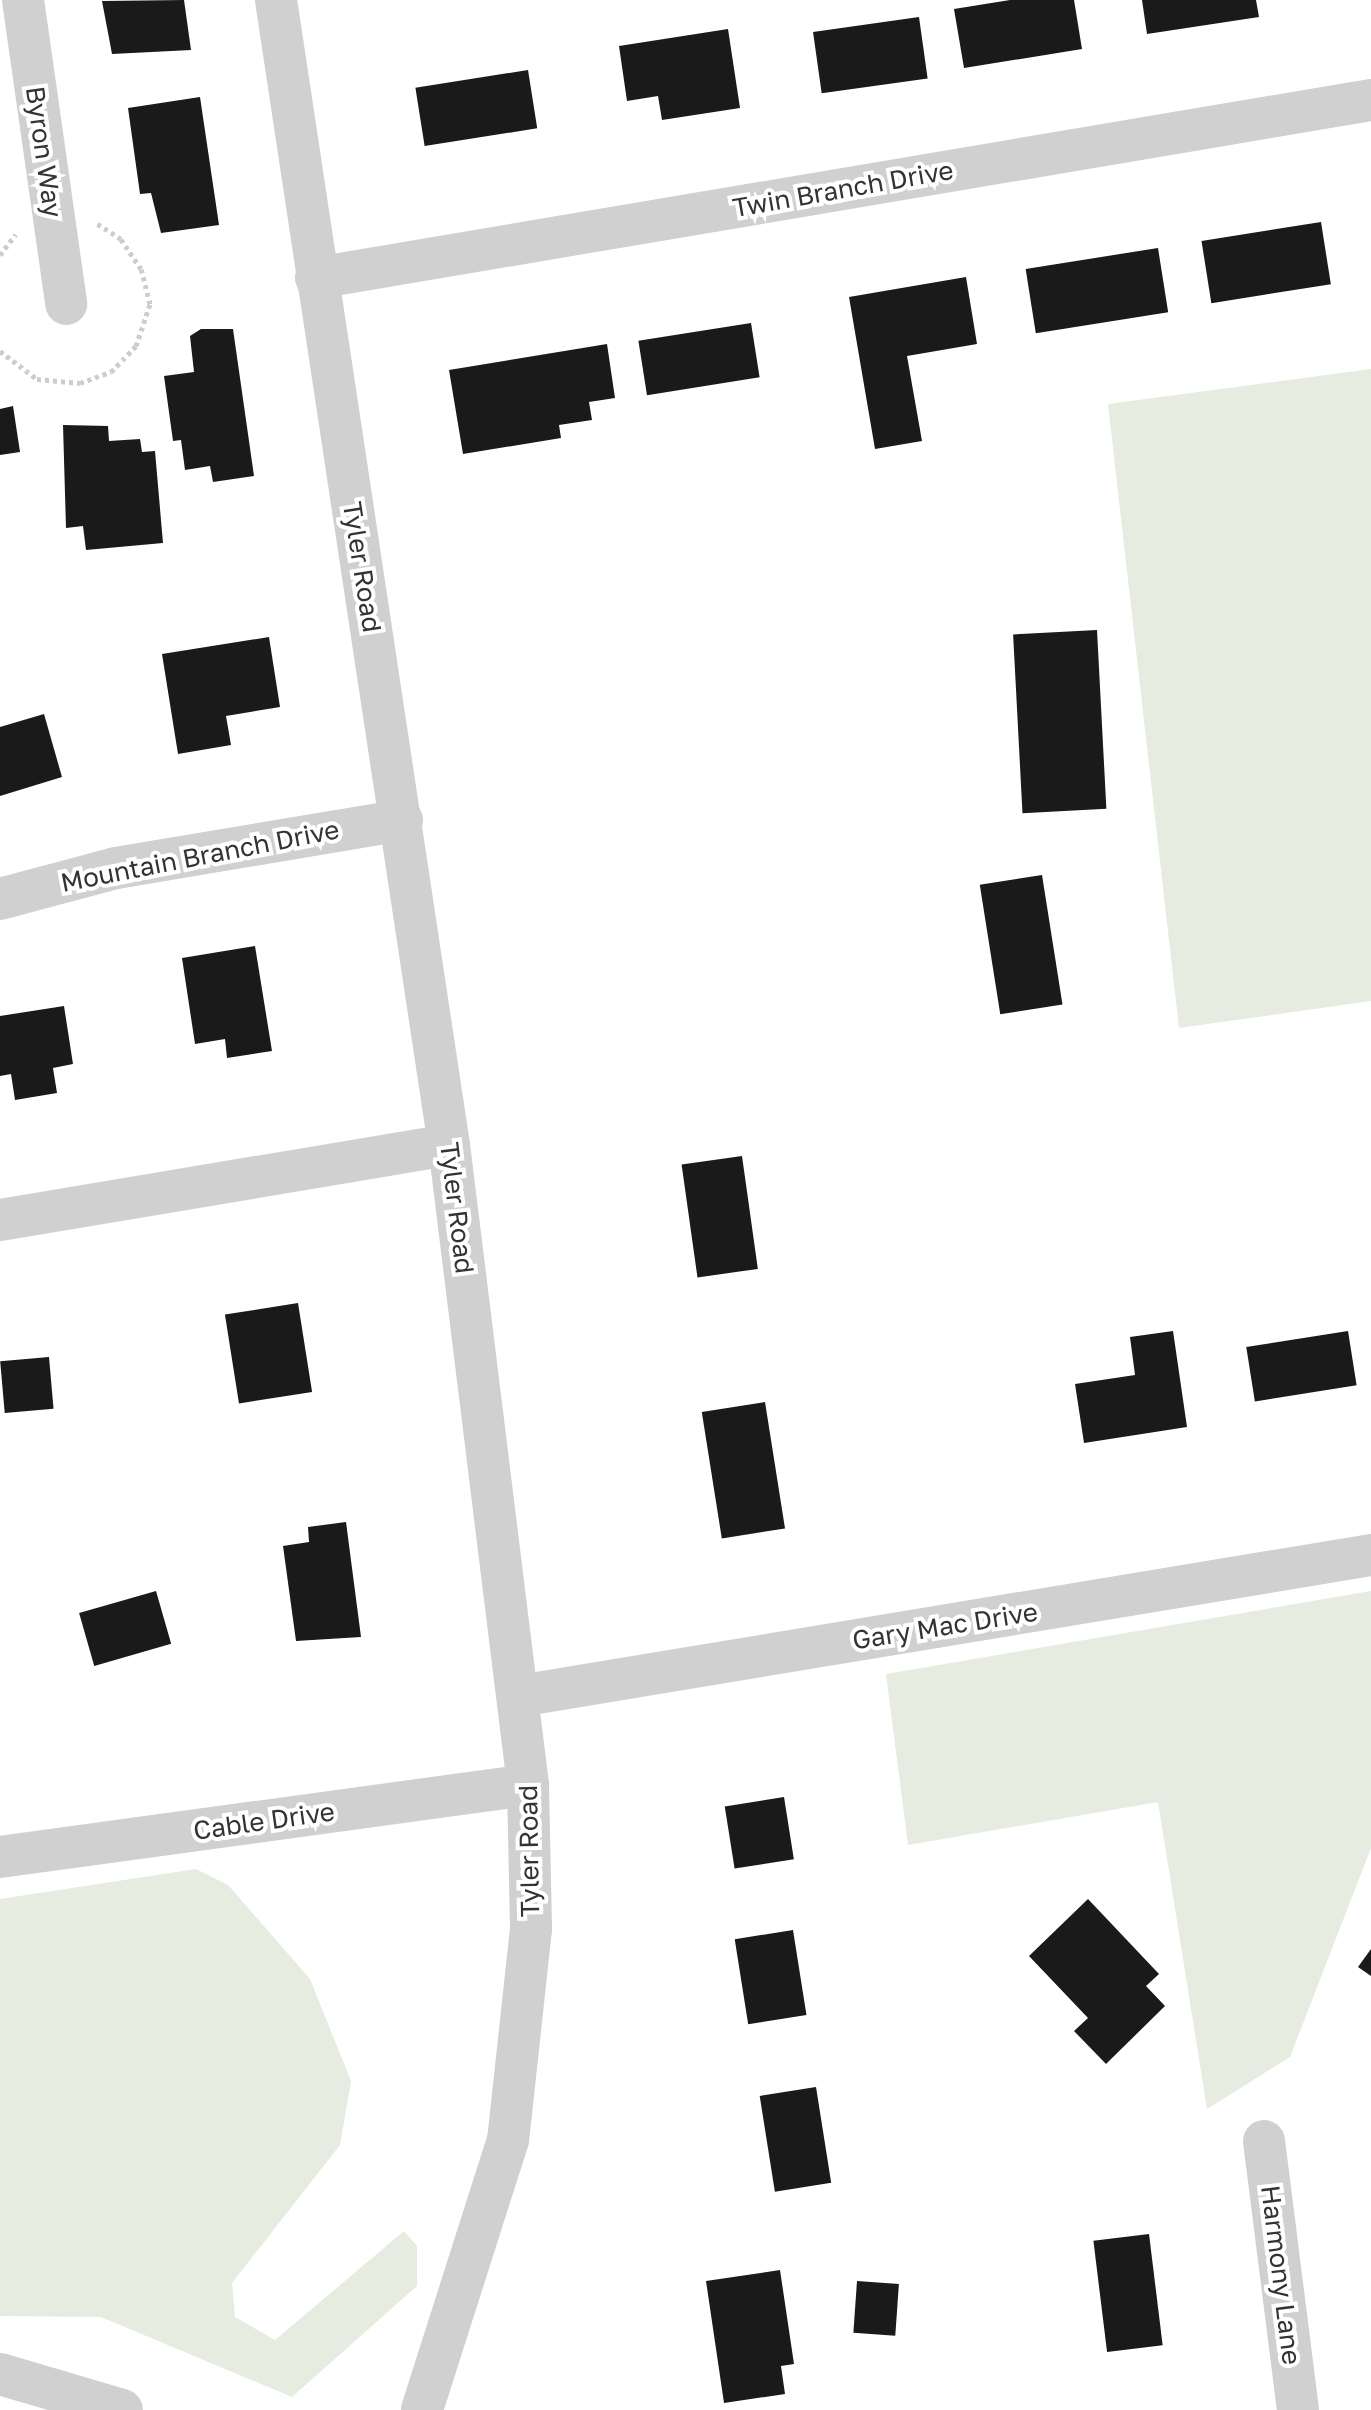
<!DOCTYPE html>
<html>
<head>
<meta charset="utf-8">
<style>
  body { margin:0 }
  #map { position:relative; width:1371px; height:2410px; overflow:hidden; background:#fff; font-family:"Golos Text",sans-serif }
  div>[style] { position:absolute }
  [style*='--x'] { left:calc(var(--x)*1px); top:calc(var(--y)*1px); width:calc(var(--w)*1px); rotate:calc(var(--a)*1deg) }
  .green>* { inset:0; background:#e6ecdf }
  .building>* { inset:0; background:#1a1a1a; transform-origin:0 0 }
  .path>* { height:5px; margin-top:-2.5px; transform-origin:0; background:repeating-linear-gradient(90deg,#cdcdcd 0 4px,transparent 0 8px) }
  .minor>* { height:42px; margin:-21px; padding:0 21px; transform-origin:21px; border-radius:21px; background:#d0d0d0 }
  span { translate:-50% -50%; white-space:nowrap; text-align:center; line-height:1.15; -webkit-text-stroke:8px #fff; paint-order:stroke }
  .street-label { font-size:26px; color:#333 }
</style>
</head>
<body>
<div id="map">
  <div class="green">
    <i style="clip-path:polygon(1371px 369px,1371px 1001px,1179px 1028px,1108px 404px)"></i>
    <i style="clip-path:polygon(1371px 1591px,1371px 1848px,1290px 2057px,1207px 2109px,1158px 1802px,908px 1845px,886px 1674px)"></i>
    <i style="clip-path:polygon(196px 1869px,228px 1885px,310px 1979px,351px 2081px,340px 2145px,232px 2283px,235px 2317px,275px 2340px,404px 2231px,417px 2246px,417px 2286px,292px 2397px,101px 2317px,0 2316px,0 1899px)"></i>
  </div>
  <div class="building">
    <i style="clip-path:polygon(184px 0,191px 50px,112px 54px,102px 1px)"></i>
    <i style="clip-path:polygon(1010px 0,1074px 0,1082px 49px,964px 68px,954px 9px)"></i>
    <i style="clip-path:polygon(1142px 0,1256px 0,1259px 17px,1147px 34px)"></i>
    <i style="left:919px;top:17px;width:62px;height:107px;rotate:82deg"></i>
    <i style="clip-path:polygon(728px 29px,740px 108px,662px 120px,658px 96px,627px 101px,619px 46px)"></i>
    <i style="left:528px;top:70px;width:59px;height:114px;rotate:81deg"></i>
    <i style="clip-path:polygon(200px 97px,219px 225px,161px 233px,151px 193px,140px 194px,128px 108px)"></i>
    <i style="left:1321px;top:222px;width:63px;height:121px;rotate:81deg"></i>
    <i style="left:1158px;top:248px;width:65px;height:134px;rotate:81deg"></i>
    <i style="clip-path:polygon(966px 277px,977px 344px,907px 356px,922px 441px,875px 449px,849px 297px)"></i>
    <i style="left:751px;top:323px;width:55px;height:114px;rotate:81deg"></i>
    <i style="clip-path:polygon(201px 329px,233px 329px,254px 476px,213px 482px,210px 466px,185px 470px,181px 440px,173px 441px,164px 376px,194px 372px,190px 336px)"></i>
    <i style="clip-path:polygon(607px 344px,615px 398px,589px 402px,592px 420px,559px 425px,561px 438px,463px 454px,449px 370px)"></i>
    <i style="clip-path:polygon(13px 406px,20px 452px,0 455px,0 409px)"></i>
    <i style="clip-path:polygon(63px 425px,108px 426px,109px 441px,140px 439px,142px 452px,155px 451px,163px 543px,86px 550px,83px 526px,66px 528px)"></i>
    <i style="left:1097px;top:630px;width:179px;height:84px;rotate:87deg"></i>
    <i style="clip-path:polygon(269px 637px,280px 707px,226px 716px,231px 745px,178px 754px,162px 654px)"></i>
    <i style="clip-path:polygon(44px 714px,62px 777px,0 796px,0 727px)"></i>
    <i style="left:1042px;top:875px;width:131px;height:63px;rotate:81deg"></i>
    <i style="clip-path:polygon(255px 946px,272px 1051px,227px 1058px,225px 1039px,195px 1044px,182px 958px)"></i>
    <i style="clip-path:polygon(64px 1006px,73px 1064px,53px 1068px,57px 1093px,15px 1100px,11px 1074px,0 1076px,0 1016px)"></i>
    <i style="left:742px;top:1156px;width:114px;height:61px;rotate:82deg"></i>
    <i style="left:298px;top:1303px;width:90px;height:74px;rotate:81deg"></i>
    <i style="clip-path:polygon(1173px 1331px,1187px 1427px,1084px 1443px,1075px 1384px,1135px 1375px,1130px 1337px)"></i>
    <i style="left:1348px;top:1331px;width:55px;height:103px;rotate:81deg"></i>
    <i style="left:49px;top:1357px;width:52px;height:49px;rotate:85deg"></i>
    <i style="left:765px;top:1402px;width:128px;height:64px;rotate:81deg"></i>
    <i style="clip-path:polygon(346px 1522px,361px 1637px,296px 1641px,283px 1546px,309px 1542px,308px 1527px)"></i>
    <i style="left:156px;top:1591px;width:55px;height:80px;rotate:74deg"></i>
    <i style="left:784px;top:1797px;width:63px;height:60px;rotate:81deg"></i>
    <i style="clip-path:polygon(1088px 1899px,1159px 1974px,1146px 1986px,1165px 2006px,1106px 2064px,1074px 2031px,1088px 2018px,1029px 1956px)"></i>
    <i style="left:793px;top:1930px;width:86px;height:59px;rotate:81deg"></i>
    <i style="clip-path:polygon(1371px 1949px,1371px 1976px,1358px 1967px)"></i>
    <i style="left:816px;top:2087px;width:97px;height:57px;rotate:81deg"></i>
    <i style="left:1149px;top:2234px;width:112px;height:56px;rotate:83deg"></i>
    <i style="clip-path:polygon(780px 2270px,794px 2364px,781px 2366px,785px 2394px,724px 2403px,706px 2281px)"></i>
    <i style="left:857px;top:2281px;width:42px;height:52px;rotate:4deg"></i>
  </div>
  <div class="path">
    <i style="--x:0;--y:255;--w:26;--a:-53"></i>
    <i style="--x:0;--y:351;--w:46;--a:37.1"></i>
    <i style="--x:37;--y:379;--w:43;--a:5.3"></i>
    <i style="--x:80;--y:383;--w:33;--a:-20"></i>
    <i style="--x:111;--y:372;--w:36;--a:-46"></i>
    <i style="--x:136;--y:346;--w:44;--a:-71.6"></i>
    <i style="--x:150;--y:304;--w:36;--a:-104"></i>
    <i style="--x:141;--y:269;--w:36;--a:-124"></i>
    <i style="--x:121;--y:239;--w:30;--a:-147"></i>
  </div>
  <div class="minor">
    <i style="--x:23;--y:0;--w:307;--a:81.9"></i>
    <i style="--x:276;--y:0;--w:1158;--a:81.41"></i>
    <i style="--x:449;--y:1145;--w:645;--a:82.96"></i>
    <i style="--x:528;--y:1785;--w:144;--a:88.8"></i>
    <i style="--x:531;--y:1929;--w:212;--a:96.2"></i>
    <i style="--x:508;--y:2140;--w:283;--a:107.7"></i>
    <i style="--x:316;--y:278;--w:1070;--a:-9.58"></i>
    <i style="--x:0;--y:899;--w:120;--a:-15"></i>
    <i style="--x:116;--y:868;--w:290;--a:-9.5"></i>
    <i style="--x:0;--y:1220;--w:455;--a:-9.5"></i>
    <i style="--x:519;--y:1696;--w:864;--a:-9.4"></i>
    <i style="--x:0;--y:1857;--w:533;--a:-7.77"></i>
    <i style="--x:1264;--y:2141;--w:271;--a:82.8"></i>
    <i style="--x:0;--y:2374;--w:127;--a:16.4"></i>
  </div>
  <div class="street-label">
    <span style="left:44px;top:152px;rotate:82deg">Byron Way</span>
    <span style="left:843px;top:189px;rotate:-10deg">Twin Branch Drive</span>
    <span style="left:362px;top:567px;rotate:81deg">Tyler Road</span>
    <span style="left:200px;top:856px;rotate:-11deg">Mountain Branch Drive</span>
    <span style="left:457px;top:1208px;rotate:83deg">Tyler Road</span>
    <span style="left:945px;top:1626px;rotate:-9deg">Gary Mac Drive</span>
    <span style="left:264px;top:1821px;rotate:-8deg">Cable Drive</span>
    <span style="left:529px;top:1851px;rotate:-91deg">Tyler Road</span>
    <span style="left:1281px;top:2275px;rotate:83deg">Harmony Lane</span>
  </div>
</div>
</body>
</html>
